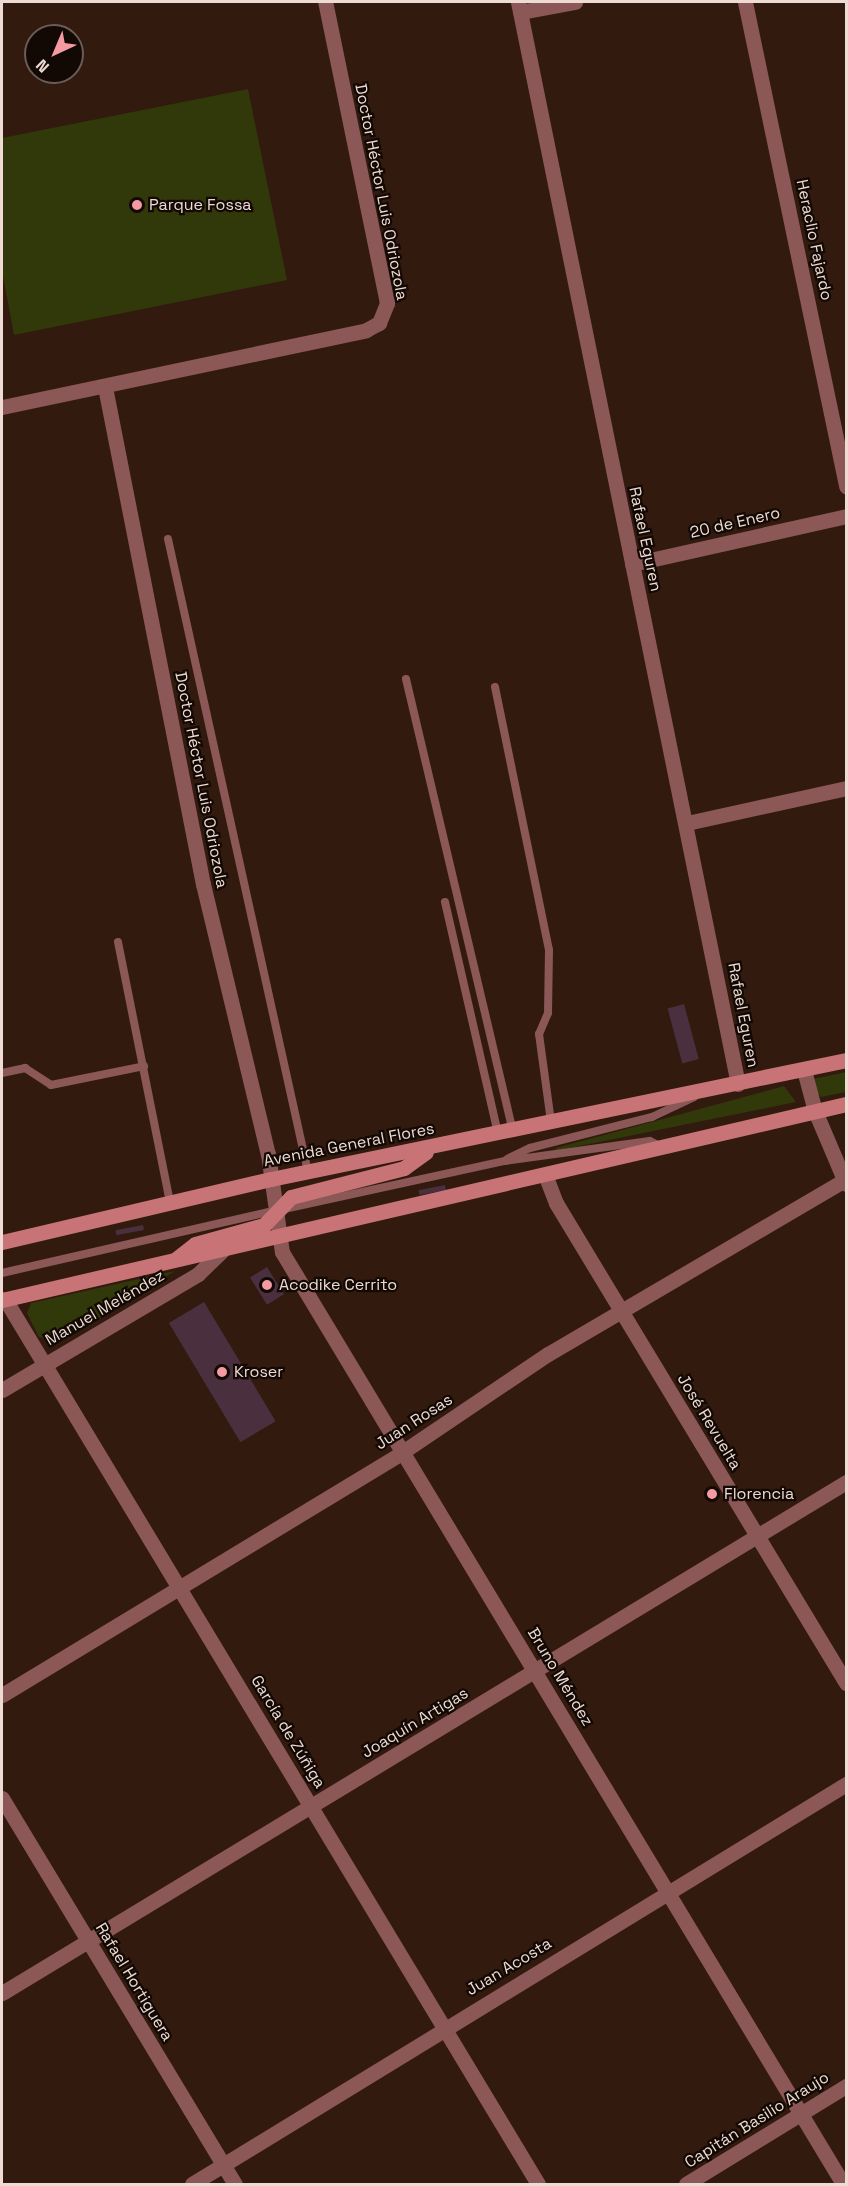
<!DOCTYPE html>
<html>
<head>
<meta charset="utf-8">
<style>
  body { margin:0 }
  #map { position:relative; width:848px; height:2186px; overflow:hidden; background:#321a0e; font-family:"Space Grotesk",sans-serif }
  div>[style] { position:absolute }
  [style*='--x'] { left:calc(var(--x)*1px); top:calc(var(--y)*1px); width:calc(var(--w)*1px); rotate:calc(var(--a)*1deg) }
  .green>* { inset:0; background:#313809 }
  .building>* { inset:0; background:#4a303f; transform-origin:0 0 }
  .lane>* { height:8px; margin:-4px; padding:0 4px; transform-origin:4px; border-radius:4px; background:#8b5757 }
  .street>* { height:15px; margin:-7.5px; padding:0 7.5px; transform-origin:7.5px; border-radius:7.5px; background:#8b5757 }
  .secondary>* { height:15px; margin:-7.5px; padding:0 7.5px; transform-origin:7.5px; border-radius:7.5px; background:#c87476 }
  .dots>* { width:16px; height:16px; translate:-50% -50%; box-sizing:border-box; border:3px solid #120804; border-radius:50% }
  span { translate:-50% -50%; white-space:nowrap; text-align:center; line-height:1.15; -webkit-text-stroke:4.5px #120804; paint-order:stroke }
  .street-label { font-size:16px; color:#eddbd4 }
  .poi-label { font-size:16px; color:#eddbd4 }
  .left { translate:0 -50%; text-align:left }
  .frame { position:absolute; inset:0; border:3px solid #eddbd4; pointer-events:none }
  .north { position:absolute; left:24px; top:24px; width:60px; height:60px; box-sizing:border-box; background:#120804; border:2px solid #6a5c57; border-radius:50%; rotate:224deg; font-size:16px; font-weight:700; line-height:24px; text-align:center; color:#eddbd4 }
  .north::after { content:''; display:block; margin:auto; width:21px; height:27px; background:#f49aa2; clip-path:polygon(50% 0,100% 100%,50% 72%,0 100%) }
</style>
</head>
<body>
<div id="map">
  <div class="green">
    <i style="clip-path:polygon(248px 89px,287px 280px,14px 335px,2px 271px,2px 138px)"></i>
    <i style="clip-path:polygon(846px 1072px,846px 1092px,821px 1097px,814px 1089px,813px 1079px)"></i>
    <i style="clip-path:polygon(784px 1086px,796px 1102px,555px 1151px,556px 1148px)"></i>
    <i style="clip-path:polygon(175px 1271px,59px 1343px,39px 1337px,27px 1313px,31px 1303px)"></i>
  </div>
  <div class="building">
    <i style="left:684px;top:1004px;width:57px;height:17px;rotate:75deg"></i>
    <i style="left:445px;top:1185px;width:5px;height:27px;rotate:79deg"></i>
    <i style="left:143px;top:1225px;width:5px;height:28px;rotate:79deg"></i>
    <i style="left:267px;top:1267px;width:32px;height:20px;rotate:58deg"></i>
    <i style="left:204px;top:1302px;width:139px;height:41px;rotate:59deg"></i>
  </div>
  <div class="lane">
    <i style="--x:168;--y:539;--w:648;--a:77.53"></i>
    <i style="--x:406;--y:679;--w:464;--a:76.7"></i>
    <i style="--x:495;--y:687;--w:268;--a:78.4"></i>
    <i style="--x:549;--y:950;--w:63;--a:90.9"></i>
    <i style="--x:548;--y:1013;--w:23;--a:113"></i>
    <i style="--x:539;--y:1034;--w:89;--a:82.2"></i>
    <i style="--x:445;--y:902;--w:237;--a:77.1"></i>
    <i style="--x:118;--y:942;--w:266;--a:78.7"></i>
    <i style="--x:2;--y:1073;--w:24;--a:-12"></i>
    <i style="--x:25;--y:1068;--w:31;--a:33"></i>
    <i style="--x:51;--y:1085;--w:95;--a:-11.5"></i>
    <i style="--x:507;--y:1159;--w:25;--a:-26"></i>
    <i style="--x:530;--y:1148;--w:126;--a:-14.3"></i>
    <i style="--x:652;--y:1117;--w:47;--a:-25.5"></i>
    <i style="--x:284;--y:1209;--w:226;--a:-12.3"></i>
    <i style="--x:505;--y:1161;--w:146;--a:-7.9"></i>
    <i style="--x:650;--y:1141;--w:9;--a:27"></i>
    <i style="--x:2;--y:1273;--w:277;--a:-12.9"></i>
  </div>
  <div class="street">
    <i style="--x:518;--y:2;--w:1104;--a:78.51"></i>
    <i style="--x:745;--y:2;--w:495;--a:78.2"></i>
    <i style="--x:520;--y:12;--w:56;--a:-10.3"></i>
    <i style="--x:105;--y:387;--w:507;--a:78.85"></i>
    <i style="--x:203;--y:884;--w:278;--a:76.5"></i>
    <i style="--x:268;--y:1154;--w:99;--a:81.9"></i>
    <i style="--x:282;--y:1252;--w:1088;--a:58.95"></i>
    <i style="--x:2;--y:407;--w:372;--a:-11.9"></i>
    <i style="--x:366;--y:330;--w:15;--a:-28"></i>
    <i style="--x:379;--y:323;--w:22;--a:-68"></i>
    <i style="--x:387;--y:303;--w:307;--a:-101.6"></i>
    <i style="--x:632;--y:564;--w:219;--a:-12.6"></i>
    <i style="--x:687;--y:823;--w:163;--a:-12.4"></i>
    <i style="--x:804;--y:1070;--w:42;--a:75"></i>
    <i style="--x:815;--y:1111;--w:79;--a:67"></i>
    <i style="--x:546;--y:1177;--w:28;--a:69"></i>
    <i style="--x:556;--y:1203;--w:561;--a:58.86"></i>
    <i style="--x:5;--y:1299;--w:1033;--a:58.94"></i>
    <i style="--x:2;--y:1390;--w:228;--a:-30.6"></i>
    <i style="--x:198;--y:1274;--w:33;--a:-44"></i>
    <i style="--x:2;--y:1695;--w:467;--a:-31.2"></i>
    <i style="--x:401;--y:1453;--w:177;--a:-34"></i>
    <i style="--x:548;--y:1354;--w:346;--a:-30.4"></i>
    <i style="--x:2;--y:1798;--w:451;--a:58.9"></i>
    <i style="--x:2;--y:1993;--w:987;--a:-31.19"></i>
    <i style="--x:192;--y:2184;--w:767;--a:-31.45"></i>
    <i style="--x:686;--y:2184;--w:188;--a:-31.5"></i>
  </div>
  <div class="secondary">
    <i style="--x:2;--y:1242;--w:276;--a:-13.2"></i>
    <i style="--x:271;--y:1179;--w:587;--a:-11.69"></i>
    <i style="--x:176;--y:1259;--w:24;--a:-38"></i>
    <i style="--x:195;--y:1244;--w:72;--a:-15.4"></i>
    <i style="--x:264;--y:1225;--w:39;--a:-46"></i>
    <i style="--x:291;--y:1197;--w:117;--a:-14.4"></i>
    <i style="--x:404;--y:1168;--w:27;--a:-36"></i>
    <i style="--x:2;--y:1300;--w:866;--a:-13.07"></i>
  </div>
  <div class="dots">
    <i style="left:137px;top:205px;background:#f49aa2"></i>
    <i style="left:267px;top:1285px;background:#f49aa2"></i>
    <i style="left:222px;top:1372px;background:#f49aa2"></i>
    <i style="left:712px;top:1494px;background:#f49aa2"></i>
  </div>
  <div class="street-label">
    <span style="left:381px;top:192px;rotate:79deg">Doctor Héctor Luis Odriozola</span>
    <span style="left:814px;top:240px;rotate:78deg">Heraclio Fajardo</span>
    <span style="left:735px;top:523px;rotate:-13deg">20 de Enero</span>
    <span style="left:645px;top:539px;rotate:78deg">Rafael Eguren</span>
    <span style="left:201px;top:780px;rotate:79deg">Doctor Héctor Luis Odriozola</span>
    <span style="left:743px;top:1015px;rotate:79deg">Rafael Eguren</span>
    <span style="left:349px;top:1145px;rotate:-11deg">Avenida General Flores</span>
    <span style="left:105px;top:1308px;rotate:-30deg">Manuel Meléndez</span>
    <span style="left:414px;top:1422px;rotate:-33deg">Juan Rosas</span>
    <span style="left:709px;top:1422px;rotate:59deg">José Revuelta</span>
    <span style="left:560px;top:1677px;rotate:59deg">Bruno Méndez</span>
    <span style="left:415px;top:1723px;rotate:-31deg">Joaquín Artigas</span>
    <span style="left:288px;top:1732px;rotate:59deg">García de Zúñiga</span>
    <span style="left:509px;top:1967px;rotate:-31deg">Juan Acosta</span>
    <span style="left:134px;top:1982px;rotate:59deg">Rafael Hortiguera</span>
    <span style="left:757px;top:2120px;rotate:-32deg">Capitán Basilio Araujo</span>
  </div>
  <div class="poi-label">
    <span class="left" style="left:149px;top:205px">Parque Fossa</span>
    <span class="left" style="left:279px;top:1285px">Acodike Cerrito</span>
    <span class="left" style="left:234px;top:1372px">Kroser</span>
    <span class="left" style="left:724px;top:1494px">Florencia</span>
  </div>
  <div class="frame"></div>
  <div class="north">N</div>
</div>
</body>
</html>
